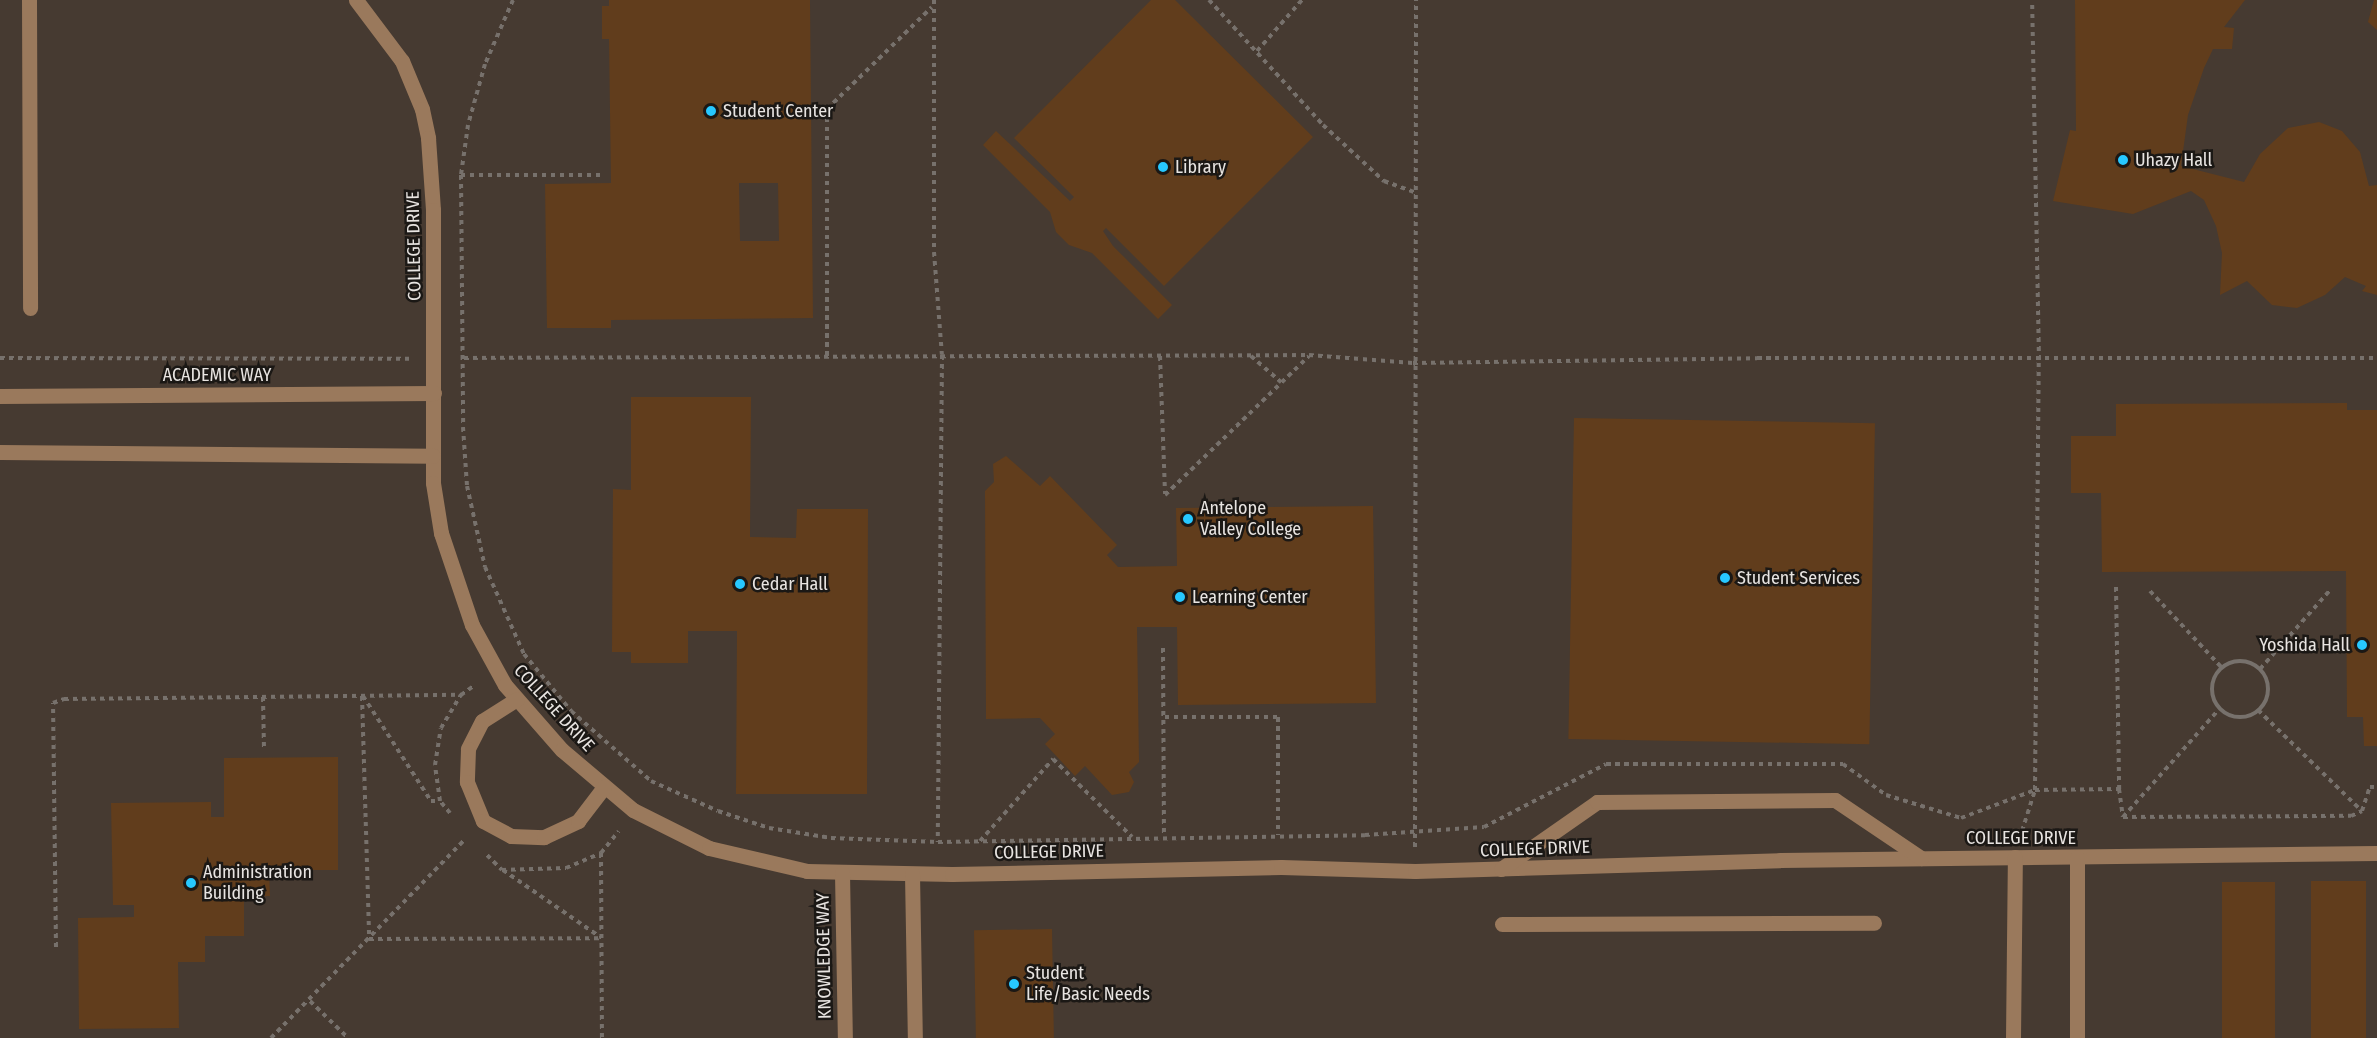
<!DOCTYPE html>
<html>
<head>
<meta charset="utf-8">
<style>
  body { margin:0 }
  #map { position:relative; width:2377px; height:1038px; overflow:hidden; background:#362f29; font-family:"Fira Sans Condensed",sans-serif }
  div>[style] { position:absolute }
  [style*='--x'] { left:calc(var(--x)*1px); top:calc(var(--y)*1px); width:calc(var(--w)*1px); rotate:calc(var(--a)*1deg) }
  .built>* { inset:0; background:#463a31; transform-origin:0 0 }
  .building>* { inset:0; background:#613d1c; transform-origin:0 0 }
  .path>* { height:4px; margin-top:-2px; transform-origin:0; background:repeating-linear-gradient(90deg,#77716c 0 4.5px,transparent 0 9px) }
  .path>.ring { margin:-2px; padding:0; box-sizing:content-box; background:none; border:4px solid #77716c; border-radius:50% }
  .minor>* { height:15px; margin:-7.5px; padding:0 7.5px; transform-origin:7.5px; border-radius:7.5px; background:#9a795c }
  .dots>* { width:16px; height:16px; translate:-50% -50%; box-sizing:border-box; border:3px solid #1b1815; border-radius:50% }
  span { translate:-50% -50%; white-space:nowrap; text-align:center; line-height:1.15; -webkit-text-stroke:5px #1b1815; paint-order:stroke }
  .poi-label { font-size:18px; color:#e8e4e1 }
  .left { translate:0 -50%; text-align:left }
  .right { translate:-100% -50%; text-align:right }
  .street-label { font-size:18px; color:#e8e4e1 }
</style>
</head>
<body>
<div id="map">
  <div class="built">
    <i style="left:0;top:0;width:2377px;height:1038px"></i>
  </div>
  <div class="building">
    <i style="clip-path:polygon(evenodd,609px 0,810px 0,813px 318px,611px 320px,611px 328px,547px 328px,545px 184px,611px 183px,609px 39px,602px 39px,602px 6px,609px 6px,609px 0,739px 183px,778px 183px,779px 241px,740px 241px,739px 183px)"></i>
    <i style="clip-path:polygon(1151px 0,1175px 0,1313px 137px,1164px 286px,1106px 228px,1103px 231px,1113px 246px,1172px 305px,1158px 319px,1092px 253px,1069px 245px,1056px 232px,1050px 212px,983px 145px,996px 131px,1070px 201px,1074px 197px,1014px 138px)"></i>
    <i style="clip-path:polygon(2075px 0,2245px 0,2224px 27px,2234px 28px,2232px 49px,2213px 49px,2204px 68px,2188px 115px,2181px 166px,2244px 182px,2260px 154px,2288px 128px,2319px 122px,2342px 131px,2360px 152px,2369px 186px,2377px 185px,2377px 295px,2362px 291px,2366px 286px,2345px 277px,2325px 295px,2297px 308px,2272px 305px,2247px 281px,2220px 295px,2222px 253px,2216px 226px,2204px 200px,2191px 191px,2133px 214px,2053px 201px,2070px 130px,2076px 131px)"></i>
    <i style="clip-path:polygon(2374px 0,2377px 0,2377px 30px,2368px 22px)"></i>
    <i style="clip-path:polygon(631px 397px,751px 397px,750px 537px,796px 538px,797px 509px,868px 509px,867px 794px,736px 794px,737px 631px,688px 631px,688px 663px,631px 663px,631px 652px,612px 652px,613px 489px,631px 490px)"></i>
    <i style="clip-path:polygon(2347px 403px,2347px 410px,2377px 410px,2377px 746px,2364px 746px,2363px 717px,2347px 717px,2346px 571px,2102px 572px,2101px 493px,2071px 493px,2071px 436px,2116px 436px,2116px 404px)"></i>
    <i style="left:1574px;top:418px;width:301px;height:321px;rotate:1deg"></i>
    <i style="clip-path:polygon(1006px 456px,1040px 486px,1050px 476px,1117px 545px,1107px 555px,1118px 567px,1177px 566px,1176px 508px,1373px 506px,1376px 703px,1178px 705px,1177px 627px,1137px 627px,1139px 762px,1129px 772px,1134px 782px,1129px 792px,1112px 795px,1085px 766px,1075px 776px,1045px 744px,1055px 734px,1040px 718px,986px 719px,985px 491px,994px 482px,993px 464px)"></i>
    <i style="clip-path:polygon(338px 757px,338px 870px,269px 870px,270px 896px,244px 897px,244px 936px,205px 936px,205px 962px,178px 962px,179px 1028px,79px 1029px,78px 918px,134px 917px,134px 905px,113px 905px,111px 803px,211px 802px,211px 817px,224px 817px,224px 758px)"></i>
    <i style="left:2311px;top:881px;width:55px;height:157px"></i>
    <i style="left:2275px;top:882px;width:156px;height:53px;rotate:90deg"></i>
    <i style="left:1052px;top:929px;width:109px;height:78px;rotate:89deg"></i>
  </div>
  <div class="path">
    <i style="--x:513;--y:0;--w:70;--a:113.6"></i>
    <i style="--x:485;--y:64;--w:63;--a:105.6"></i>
    <i style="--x:468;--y:125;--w:50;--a:98"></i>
    <i style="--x:461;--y:175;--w:252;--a:89.5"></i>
    <i style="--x:463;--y:427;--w:59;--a:86.1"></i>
    <i style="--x:467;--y:486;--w:83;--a:77.5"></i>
    <i style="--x:485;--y:567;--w:95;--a:65.9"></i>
    <i style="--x:524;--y:654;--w:74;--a:50.5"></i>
    <i style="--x:571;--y:711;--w:106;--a:41.2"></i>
    <i style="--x:651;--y:781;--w:73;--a:24.1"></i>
    <i style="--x:718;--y:811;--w:54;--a:18.4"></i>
    <i style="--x:769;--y:828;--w:63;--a:9.2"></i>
    <i style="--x:831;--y:838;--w:107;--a:2.1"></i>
    <i style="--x:938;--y:842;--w:427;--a:-0.9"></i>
    <i style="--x:1365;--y:835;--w:119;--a:-3.8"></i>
    <i style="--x:1484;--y:827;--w:137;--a:-27.3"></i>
    <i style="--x:1606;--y:764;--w:237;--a:0"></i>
    <i style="--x:1843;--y:764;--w:53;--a:35.8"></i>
    <i style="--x:1886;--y:795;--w:78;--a:17"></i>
    <i style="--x:1961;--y:818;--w:79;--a:-20.7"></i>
    <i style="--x:2035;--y:790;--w:84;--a:-0.7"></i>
    <i style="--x:2119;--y:789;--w:28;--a:82"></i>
    <i style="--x:2123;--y:817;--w:228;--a:-0.3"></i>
    <i style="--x:2351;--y:816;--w:12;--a:-24"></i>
    <i style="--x:2362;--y:811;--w:25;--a:-72"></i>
    <i style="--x:2370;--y:787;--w:7;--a:0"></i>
    <i style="--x:934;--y:0;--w:252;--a:90"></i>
    <i style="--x:934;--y:252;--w:103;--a:85.6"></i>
    <i style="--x:942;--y:355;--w:487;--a:90.5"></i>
    <i style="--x:1209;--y:0;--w:169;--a:47.6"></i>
    <i style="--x:1323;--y:125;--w:83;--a:42.6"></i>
    <i style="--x:1384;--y:181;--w:33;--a:20"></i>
    <i style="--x:1257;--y:51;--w:68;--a:-48.6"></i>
    <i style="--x:461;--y:175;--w:143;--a:0"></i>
    <i style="--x:827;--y:356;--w:247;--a:-90"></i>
    <i style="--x:827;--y:109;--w:146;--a:-44.2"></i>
    <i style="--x:1160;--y:356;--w:138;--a:87.9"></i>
    <i style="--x:1251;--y:356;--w:40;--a:41"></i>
    <i style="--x:0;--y:358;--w:409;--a:0.1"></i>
    <i style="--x:464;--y:358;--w:845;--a:-0.2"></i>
    <i style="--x:1309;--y:355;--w:104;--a:4.4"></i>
    <i style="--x:1413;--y:363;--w:344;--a:-0.8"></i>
    <i style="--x:1757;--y:358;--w:620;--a:0"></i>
    <i style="--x:1165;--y:495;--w:200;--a:-44"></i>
    <i style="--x:2116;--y:587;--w:202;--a:89.1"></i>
    <i style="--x:2150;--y:591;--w:104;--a:46.9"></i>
    <i style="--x:1163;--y:648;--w:189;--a:89.7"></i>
    <i class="ring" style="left:2212px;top:661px;width:52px;height:52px"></i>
    <i style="--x:2260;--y:669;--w:107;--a:-48.4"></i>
    <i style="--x:362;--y:696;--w:243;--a:88.3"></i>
    <i style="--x:369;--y:939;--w:232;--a:-0.2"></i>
    <i style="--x:363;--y:696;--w:125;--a:57.1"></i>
    <i style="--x:431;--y:801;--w:9;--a:0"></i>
    <i style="--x:263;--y:697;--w:51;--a:88.9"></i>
    <i style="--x:2258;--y:710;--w:145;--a:44.2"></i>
    <i style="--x:1165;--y:717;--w:113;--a:0"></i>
    <i style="--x:1278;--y:717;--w:118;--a:90"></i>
    <i style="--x:450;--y:813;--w:16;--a:-130"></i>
    <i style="--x:440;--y:801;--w:36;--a:-98"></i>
    <i style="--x:435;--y:765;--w:37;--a:-81"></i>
    <i style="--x:441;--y:728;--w:39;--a:-59"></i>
    <i style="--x:461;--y:695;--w:17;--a:-36"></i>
    <i style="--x:2123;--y:817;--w:146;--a:-48.3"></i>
    <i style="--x:2022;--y:831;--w:43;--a:-72.4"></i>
    <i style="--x:2035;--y:790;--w:430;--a:-89.5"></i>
    <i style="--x:2039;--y:360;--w:360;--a:-91.1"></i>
    <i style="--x:980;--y:841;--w:110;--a:-48.3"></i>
    <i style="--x:1053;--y:759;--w:111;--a:44.6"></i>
    <i style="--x:1415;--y:847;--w:847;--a:-89.93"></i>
    <i style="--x:601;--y:853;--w:185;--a:89.7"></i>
    <i style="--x:487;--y:855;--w:21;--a:45"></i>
    <i style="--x:502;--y:870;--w:64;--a:-1.8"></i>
    <i style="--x:566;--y:868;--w:38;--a:-23"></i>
    <i style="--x:601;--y:853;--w:28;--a:-51"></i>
    <i style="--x:503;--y:870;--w:118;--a:34.6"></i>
    <i style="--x:56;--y:947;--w:244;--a:-90.7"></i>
    <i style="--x:53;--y:703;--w:12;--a:-20"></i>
    <i style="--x:64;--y:699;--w:397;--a:-0.6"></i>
    <i style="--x:310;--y:1001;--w:53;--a:44.2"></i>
    <i style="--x:271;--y:1038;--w:278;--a:-45.7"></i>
  </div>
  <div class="minor">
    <i style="--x:29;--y:0;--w:308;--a:89.8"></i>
    <i style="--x:356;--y:0;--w:76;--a:53"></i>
    <i style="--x:402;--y:61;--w:52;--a:67.4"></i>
    <i style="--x:422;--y:109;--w:30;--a:78"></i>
    <i style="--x:428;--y:138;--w:72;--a:86"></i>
    <i style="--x:433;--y:210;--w:273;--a:90"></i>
    <i style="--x:433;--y:483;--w:51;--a:80.9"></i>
    <i style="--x:441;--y:533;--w:97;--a:71.4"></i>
    <i style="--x:472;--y:625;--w:68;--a:61.2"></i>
    <i style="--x:505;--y:685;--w:86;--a:48.8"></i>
    <i style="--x:562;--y:750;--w:93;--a:40.2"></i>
    <i style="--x:633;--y:810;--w:85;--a:26.6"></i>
    <i style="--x:709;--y:848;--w:101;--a:13.2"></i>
    <i style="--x:807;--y:871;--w:145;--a:1.2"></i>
    <i style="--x:952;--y:874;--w:329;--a:-1.2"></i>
    <i style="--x:1281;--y:867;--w:134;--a:1.7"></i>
    <i style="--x:1415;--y:871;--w:365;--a:-1.7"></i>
    <i style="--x:1780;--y:860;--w:597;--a:-0.67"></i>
    <i style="--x:0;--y:396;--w:434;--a:-0.4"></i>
    <i style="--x:0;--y:452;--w:433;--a:0.5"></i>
    <i style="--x:517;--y:699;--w:41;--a:147.8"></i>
    <i style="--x:482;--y:721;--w:31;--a:117"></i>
    <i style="--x:468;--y:749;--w:33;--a:92"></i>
    <i style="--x:467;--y:782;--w:42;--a:67.7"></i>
    <i style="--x:483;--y:821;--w:32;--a:28"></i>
    <i style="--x:511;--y:836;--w:33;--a:2"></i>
    <i style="--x:544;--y:837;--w:38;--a:-25"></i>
    <i style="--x:578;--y:821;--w:43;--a:-52.6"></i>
    <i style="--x:1501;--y:869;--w:117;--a:-34.9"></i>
    <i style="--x:1597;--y:802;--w:238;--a:-0.5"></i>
    <i style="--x:1835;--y:800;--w:104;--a:34"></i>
    <i style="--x:842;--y:873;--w:165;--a:89"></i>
    <i style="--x:912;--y:874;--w:164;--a:89"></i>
    <i style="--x:1502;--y:924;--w:372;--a:-0.2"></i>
    <i style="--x:2013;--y:1038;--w:181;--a:-89.4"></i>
    <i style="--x:2077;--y:1038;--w:181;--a:-90"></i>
  </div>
  <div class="dots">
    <i style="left:711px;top:111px;background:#27c8ff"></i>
    <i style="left:2123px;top:160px;background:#27c8ff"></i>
    <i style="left:1163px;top:167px;background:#27c8ff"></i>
    <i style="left:1188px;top:519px;background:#27c8ff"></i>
    <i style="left:1725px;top:578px;background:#27c8ff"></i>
    <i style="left:740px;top:584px;background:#27c8ff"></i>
    <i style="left:1180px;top:597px;background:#27c8ff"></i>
    <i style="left:2362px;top:645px;background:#27c8ff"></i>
    <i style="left:191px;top:883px;background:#27c8ff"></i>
    <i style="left:1014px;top:984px;background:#27c8ff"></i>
  </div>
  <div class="poi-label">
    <span class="left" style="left:723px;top:111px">Student Center</span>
    <span class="left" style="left:2135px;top:160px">Uhazy Hall</span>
    <span class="left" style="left:1175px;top:167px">Library</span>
    <span class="left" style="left:1200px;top:519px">Antelope<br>Valley College</span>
    <span class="left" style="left:1737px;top:578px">Student Services</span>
    <span class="left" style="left:752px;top:584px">Cedar Hall</span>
    <span class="left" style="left:1192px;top:597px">Learning Center</span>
    <span class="right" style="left:2350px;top:645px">Yoshida Hall</span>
    <span class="left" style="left:203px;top:883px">Administration<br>Building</span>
    <span class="left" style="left:1026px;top:984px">Student<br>Life/Basic Needs</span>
  </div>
  <div class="street-label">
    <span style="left:414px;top:246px;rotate:-91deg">COLLEGE DRIVE</span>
    <span style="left:217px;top:375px">ACADEMIC WAY</span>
    <span style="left:554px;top:708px;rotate:48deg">COLLEGE DRIVE</span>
    <span style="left:2021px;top:838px">COLLEGE DRIVE</span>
    <span style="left:1535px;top:849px;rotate:-2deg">COLLEGE DRIVE</span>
    <span style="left:1049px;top:852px;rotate:-1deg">COLLEGE DRIVE</span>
    <span style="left:824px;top:956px;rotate:-91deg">KNOWLEDGE WAY</span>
  </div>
</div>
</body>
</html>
